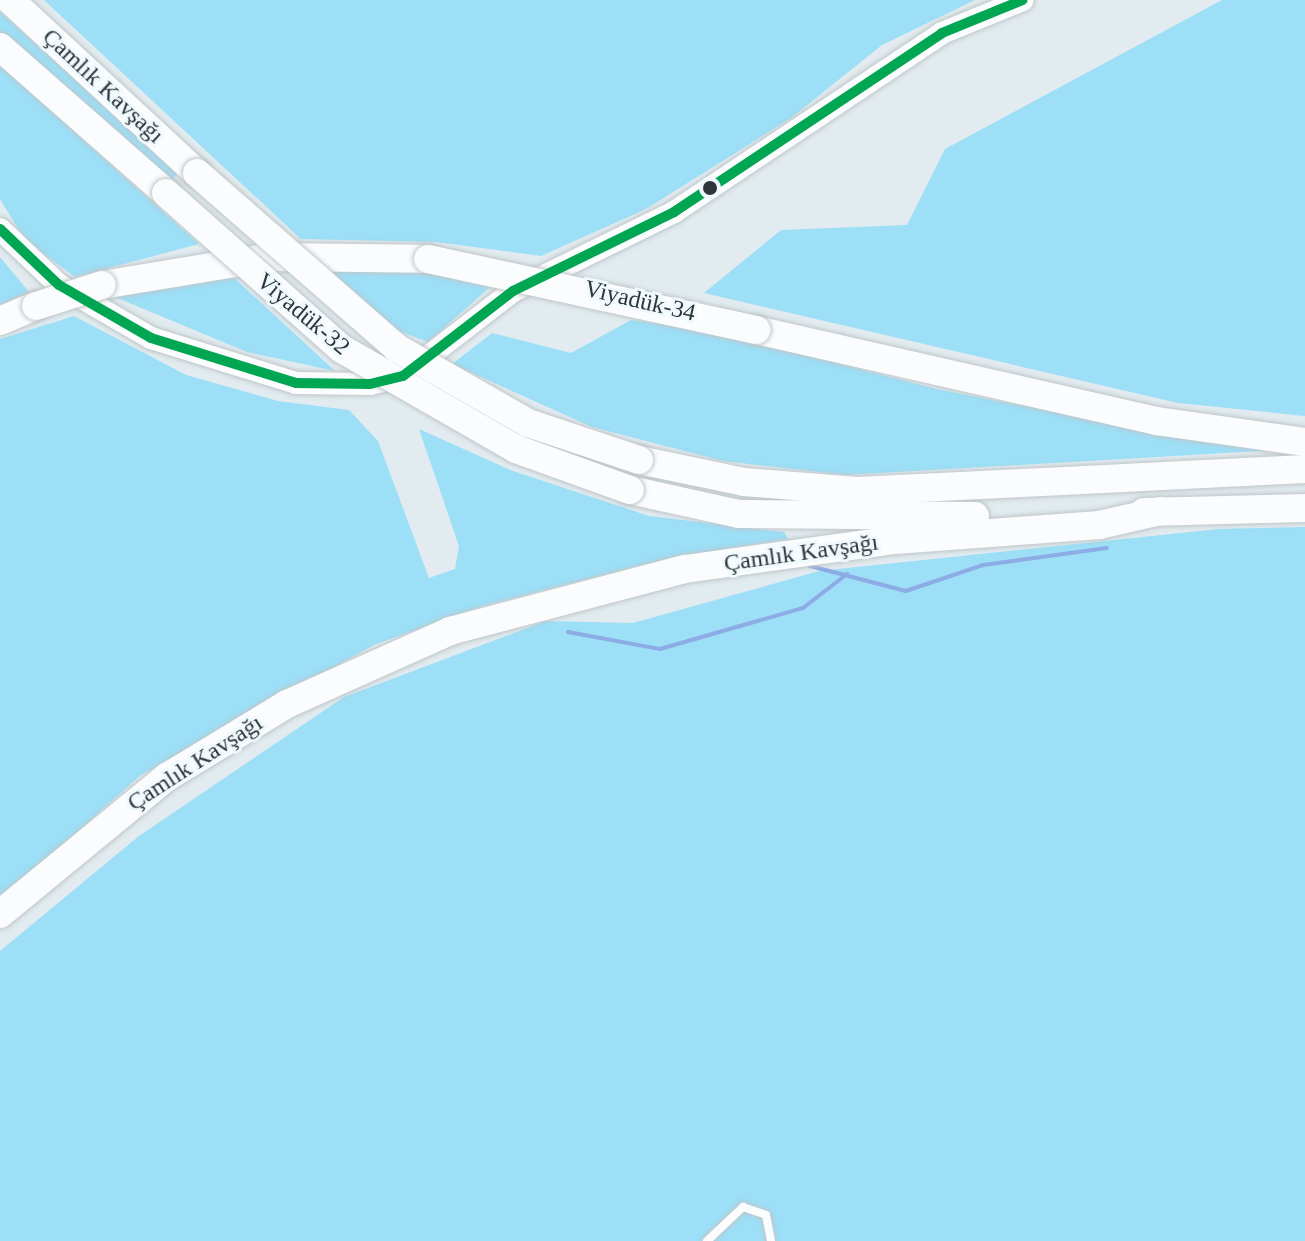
<!DOCTYPE html>
<html>
<head>
<meta charset="utf-8">
<style>
  body { margin:0 }
  #map { position:relative; width:1305px; height:1241px; overflow:hidden; background:#e2ebef; font-family:Georgia,serif }
  div>[style] { position:absolute }
  [style*='--x'] { left:calc(var(--x)*1px); top:calc(var(--y)*1px); width:calc(var(--w)*1px); rotate:calc(var(--a)*1deg) }
  .green>* { inset:0; background:#9cdff7 }
  .stream>* { height:4px; margin:-2px; padding:0 2px; transform-origin:2px; border-radius:2px; background:#8dabe4 }
  .roads { filter:drop-shadow(0 0 2px #bfc6c9) drop-shadow(0 0 2px #bfc6c9) }
  .lane>* { height:8px; margin:-4px; padding:0 4px; transform-origin:4px; border-radius:4px; background:#fbfcfd }
  .secondary>* { height:22px; margin:-11px; padding:0 11px; transform-origin:11px; border-radius:11px; background:#fbfcfd }
  .highway>* { height:28px; margin:-14px; padding:0 14px; transform-origin:14px; border-radius:14px; background:#fbfcfd }
  .bridges { filter:drop-shadow(0 0 2px #bfc6c9) drop-shadow(0 0 2px #bfc6c9) }
  .highway-bridge>* { height:28px; margin:-14px; padding:0 14px; transform-origin:14px; border-radius:14px; background:#fbfcfd }
  .bus-1>* { height:10px; margin:-5px; padding:0 5px; transform-origin:5px; border-radius:5px; background:#00a651 }
  .dots>* { width:22px; height:22px; translate:-50% -50%; box-sizing:border-box; border:4px solid #f0fafe; border-radius:50% }
  span { translate:-50% -50%; white-space:nowrap; text-align:center; line-height:1.15; -webkit-text-stroke:6px #f0fafe; paint-order:stroke }
  .street-label { font-size:24px; color:#2f3538 }
</style>
</head>
<body>
<div id="map">
  <div class="green">
    <i style="clip-path:polygon(44px 0,975px 0,882px 45px,791px 118px,646px 209px,541px 256px,436px 242px,301px 239px)"></i>
    <i style="clip-path:polygon(1222px 0,1305px 0,1305px 416px,1178px 403px,704px 293px,781px 230px,907px 225px,945px 149px)"></i>
    <i style="clip-path:polygon(0 12px,178px 173px,171px 181px,0 34px)"></i>
    <i style="clip-path:polygon(0 65px,199px 244px,75px 277px,25px 240px,0 199px)"></i>
    <i style="clip-path:polygon(0 257px,29px 292px,0 305px)"></i>
    <i style="clip-path:polygon(325px 267px,408px 269px,498px 280px,428px 342px,396px 330px)"></i>
    <i style="clip-path:polygon(233px 277px,335px 371px,247px 352px,115px 297px)"></i>
    <i style="clip-path:polygon(74px 316px,186px 375px,278px 401px,349px 410px,378px 441px,429px 578px,455px 569px,459px 546px,419px 429px,513px 471px,649px 516px,784px 532px,788px 539px,673px 557px,479px 607px,374px 645px,141px 775px,0 901px,0 339px)"></i>
    <i style="clip-path:polygon(631px 320px,711px 331px,937px 389px,1165px 434px,1294px 449px,846px 475px,723px 461px,592px 427px,452px 364px,492px 333px,571px 353px)"></i>
    <i style="clip-path:polygon(1305px 527px,1305px 1241px,0 1241px,0 951px,139px 836px,344px 697px,546px 621px,633px 623px,819px 571px,1219px 529px)"></i>
  </div>
  <div class="stream">
    <i style="--x:810;--y:566;--w:99;--a:14.6"></i>
    <i style="--x:906;--y:591;--w:81;--a:-18.7"></i>
    <i style="--x:983;--y:565;--w:125;--a:-7.8"></i>
    <i style="--x:568;--y:632;--w:94;--a:10.5"></i>
    <i style="--x:660;--y:649;--w:149;--a:-16"></i>
    <i style="--x:803;--y:608;--w:56;--a:-37.7"></i>
  </div>
  <div class="roads">
    <div class="lane">
      <i style="--x:707;--y:1241;--w:50;--a:-43.4"></i>
      <i style="--x:743;--y:1207;--w:24;--a:19"></i>
      <i style="--x:766;--y:1215;--w:26;--a:79"></i>
    </div>
    <div class="secondary">
      <i style="--x:0;--y:229;--w:81;--a:43.5"></i>
      <i style="--x:59;--y:285;--w:106;--a:29.9"></i>
      <i style="--x:151;--y:338;--w:152;--a:17.2"></i>
      <i style="--x:296;--y:383;--w:74;--a:0.8"></i>
      <i style="--x:370;--y:384;--w:34;--a:-14"></i>
      <i style="--x:403;--y:376;--w:139;--a:-37.7"></i>
      <i style="--x:513;--y:291;--w:179;--a:-26.1"></i>
      <i style="--x:674;--y:212;--w:322;--a:-33.7"></i>
      <i style="--x:942;--y:33;--w:87;--a:-22.2"></i>
    </div>
    <div class="highway">
      <i style="--x:10;--y:0;--w:255;--a:42.8"></i>
      <i style="--x:0;--y:47;--w:221;--a:41.3"></i>
      <i style="--x:102;--y:285;--w:171;--a:-9.4"></i>
      <i style="--x:271;--y:257;--w:157;--a:0.7"></i>
      <i style="--x:0;--y:321;--w:39;--a:-23"></i>
      <i style="--x:756;--y:330;--w:411;--a:12.8"></i>
      <i style="--x:1157;--y:421;--w:149;--a:8.1"></i>
      <i style="--x:639;--y:460;--w:107;--a:11.8"></i>
      <i style="--x:744;--y:482;--w:113;--a:4.6"></i>
      <i style="--x:857;--y:491;--w:449;--a:-2.8"></i>
      <i style="--x:630;--y:490;--w:112;--a:12.4"></i>
      <i style="--x:739;--y:514;--w:236;--a:0.5"></i>
      <i style="--x:1144;--y:512;--w:161;--a:-1.4"></i>
      <i style="--x:0;--y:914;--w:216;--a:-39.4"></i>
      <i style="--x:167;--y:777;--w:140;--a:-31.3"></i>
      <i style="--x:287;--y:704;--w:179;--a:-24.1"></i>
      <i style="--x:450;--y:631;--w:243;--a:-14.8"></i>
      <i style="--x:685;--y:569;--w:212;--a:-7.9"></i>
      <i style="--x:895;--y:540;--w:205;--a:-4.2"></i>
      <i style="--x:1099;--y:525;--w:64;--a:-12.7"></i>
    </div>
  </div>
  <div class="bridges">
    <div class="highway-bridge">
      <i style="--x:197;--y:173;--w:266;--a:41.2"></i>
      <i style="--x:397;--y:348;--w:151;--a:29.8"></i>
      <i style="--x:528;--y:423;--w:117;--a:18.4"></i>
      <i style="--x:166;--y:193;--w:235;--a:41.6"></i>
      <i style="--x:342;--y:349;--w:201;--a:29.9"></i>
      <i style="--x:516;--y:449;--w:121;--a:19.8"></i>
      <i style="--x:428;--y:259;--w:336;--a:12.2"></i>
      <i style="--x:36;--y:306;--w:69;--a:-17.7"></i>
    </div>
  </div>
  <div class="bus-1">
    <i style="--x:0;--y:229;--w:81;--a:43.5"></i>
    <i style="--x:59;--y:285;--w:106;--a:29.9"></i>
    <i style="--x:151;--y:338;--w:152;--a:17.2"></i>
    <i style="--x:296;--y:383;--w:74;--a:0.8"></i>
    <i style="--x:370;--y:384;--w:34;--a:-14"></i>
    <i style="--x:403;--y:376;--w:139;--a:-37.7"></i>
    <i style="--x:513;--y:291;--w:179;--a:-26.1"></i>
    <i style="--x:674;--y:212;--w:322;--a:-33.7"></i>
    <i style="--x:942;--y:33;--w:87;--a:-22.2"></i>
  </div>
  <div class="dots">
    <i style="left:710px;top:188px;background:#2f3538"></i>
  </div>
  <div class="street-label">
    <span style="left:103px;top:86px;rotate:43deg">Çamlık Kavşağı</span>
    <span style="left:640px;top:301px;rotate:13deg">Viyadük-34</span>
    <span style="left:303px;top:314px;rotate:40deg">Viyadük-32</span>
    <span style="left:801px;top:553px;rotate:-8deg">Çamlık Kavşağı</span>
    <span style="left:195px;top:763px;rotate:-33deg">Çamlık Kavşağı</span>
  </div>
</div>
</body>
</html>
